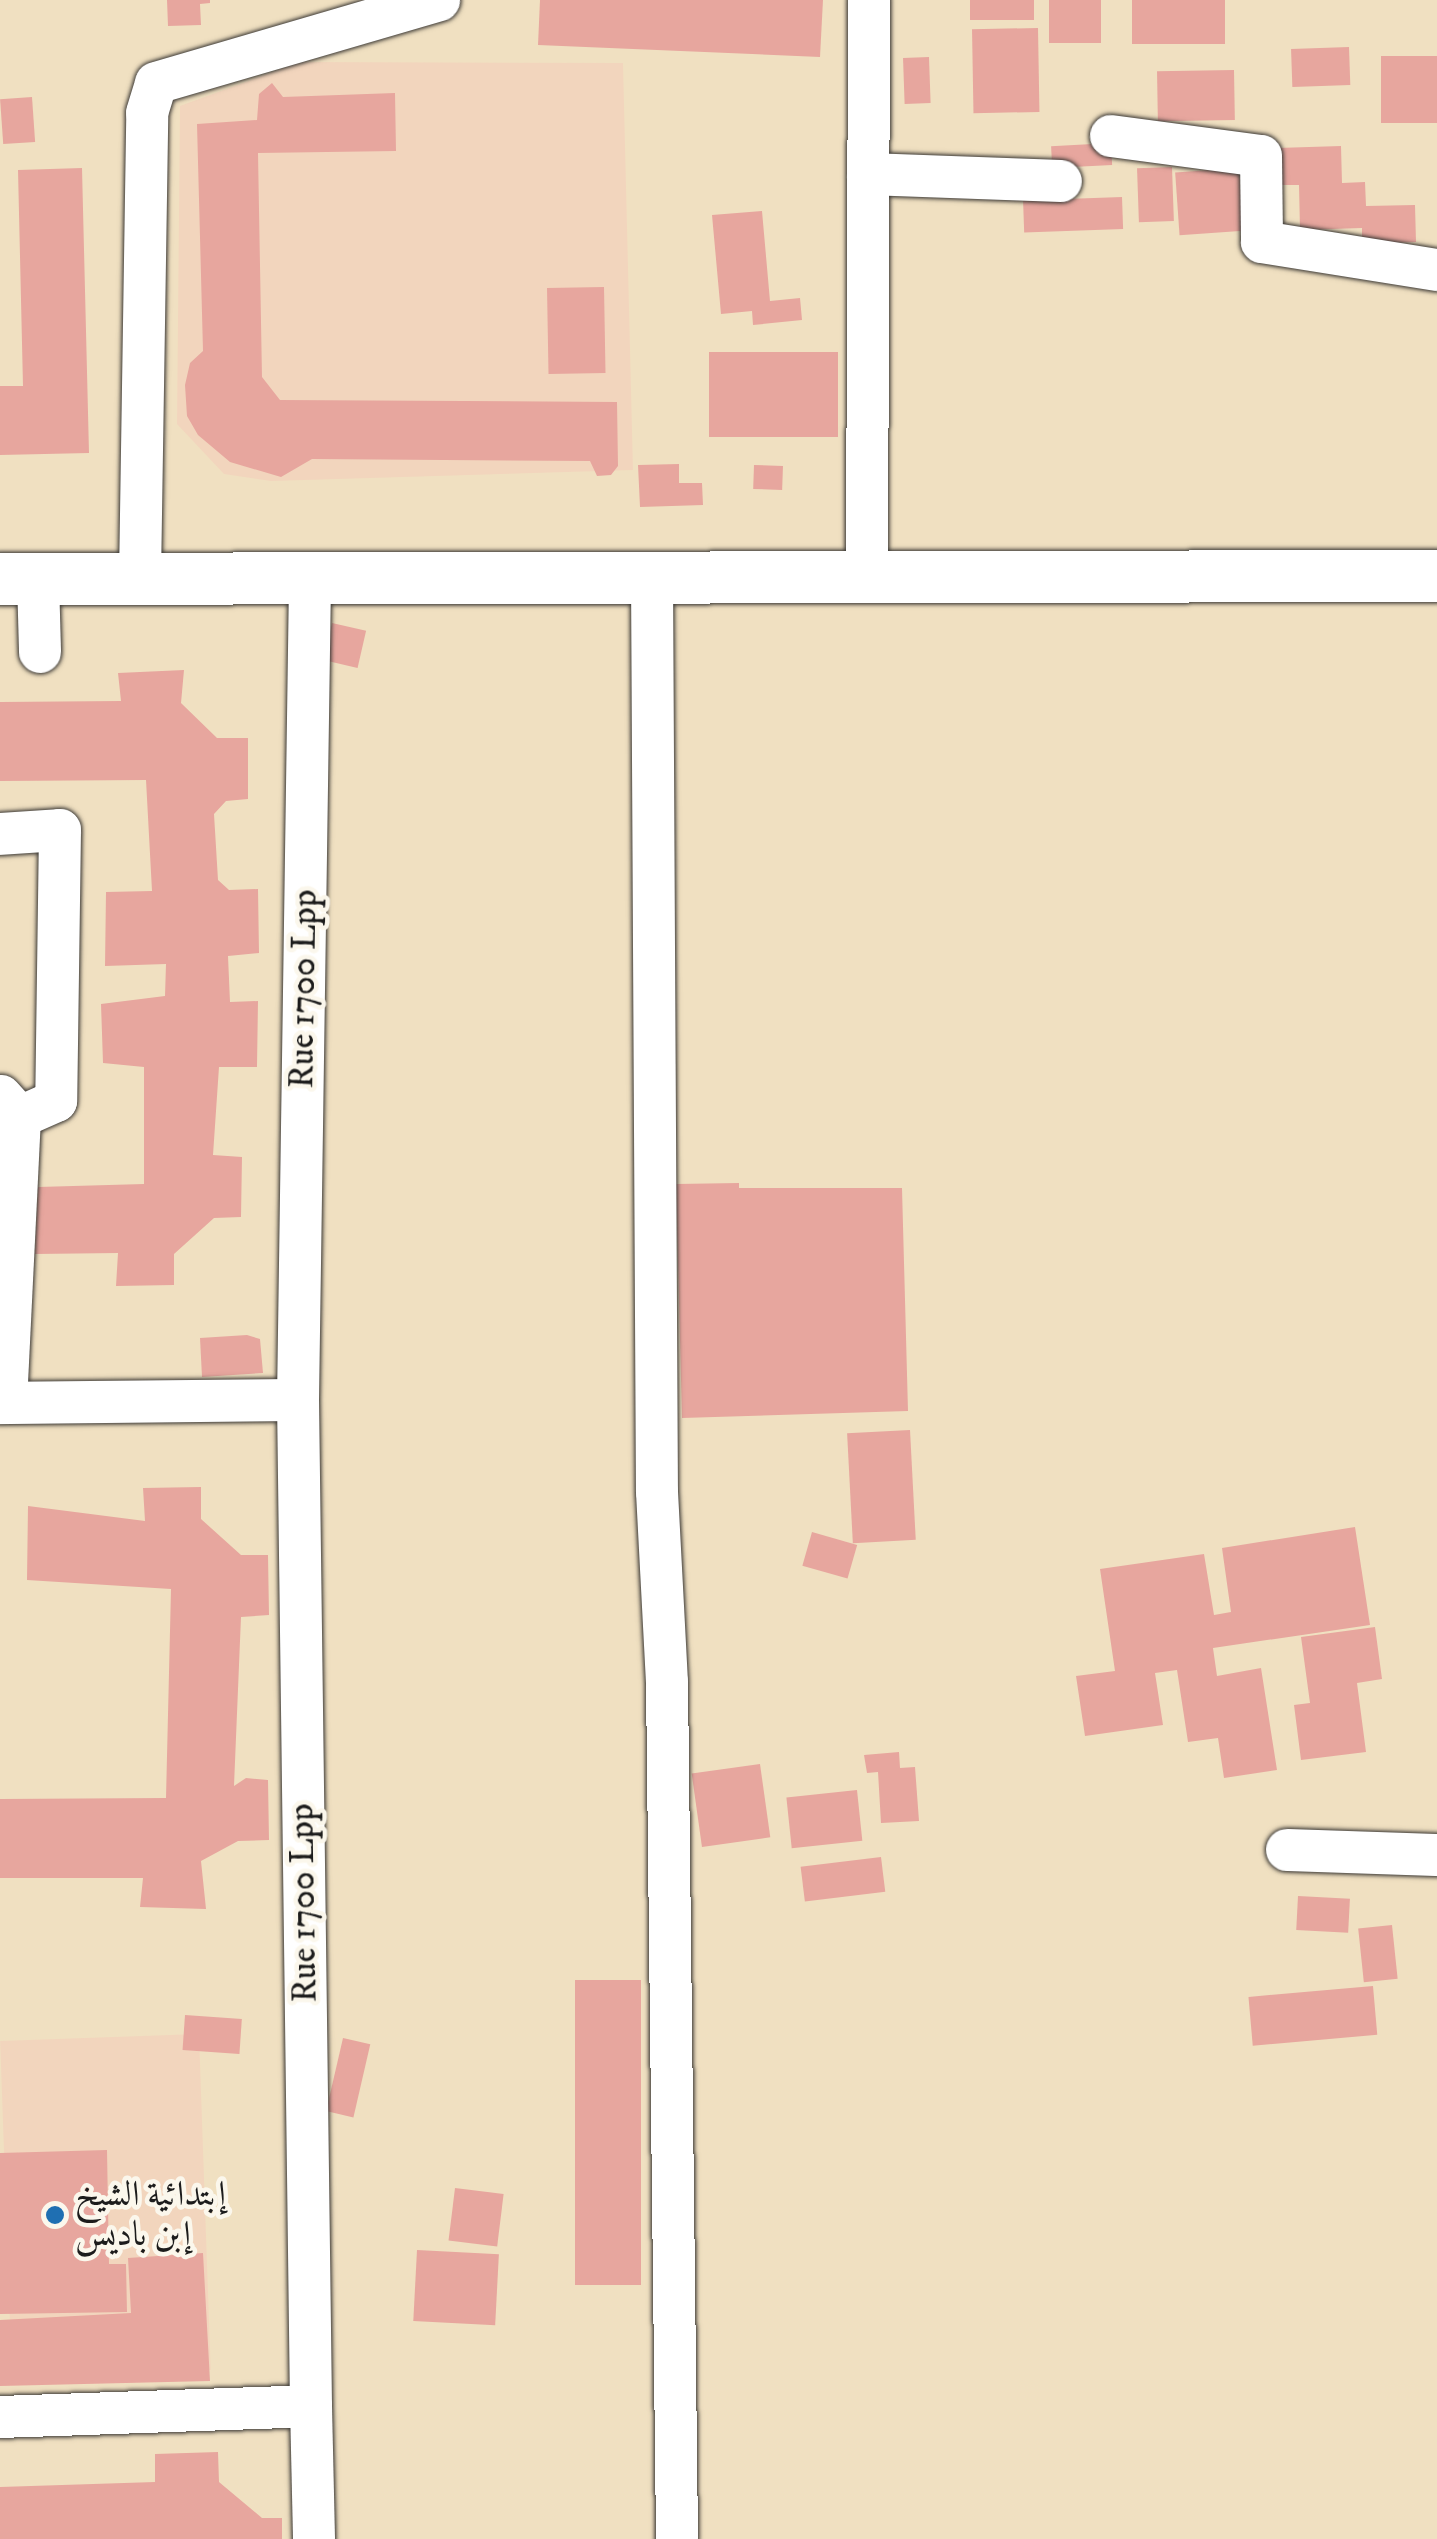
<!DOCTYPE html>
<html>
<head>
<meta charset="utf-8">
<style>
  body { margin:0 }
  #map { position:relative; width:1437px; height:2539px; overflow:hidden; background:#f0e0c1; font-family:"IM FELL DW Pica",Amiri,serif }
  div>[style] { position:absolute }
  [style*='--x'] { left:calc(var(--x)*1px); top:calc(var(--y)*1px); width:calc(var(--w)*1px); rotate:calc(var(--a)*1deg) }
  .built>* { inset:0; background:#f2d5bd; transform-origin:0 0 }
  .building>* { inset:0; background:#e7a69e; transform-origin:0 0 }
  .roads { filter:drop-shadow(0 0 2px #3c3935) drop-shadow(0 0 2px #3c3935) }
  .minor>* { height:42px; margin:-21px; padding:0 21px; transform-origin:21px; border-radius:21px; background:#fff }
  .major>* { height:52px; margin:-26px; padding:0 26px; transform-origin:26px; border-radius:26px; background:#fff }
  .dots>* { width:28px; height:28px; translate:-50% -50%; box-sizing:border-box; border:5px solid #fbf7ec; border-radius:50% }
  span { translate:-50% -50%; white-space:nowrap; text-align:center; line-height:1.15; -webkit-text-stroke:9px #fbf7ec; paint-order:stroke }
  .street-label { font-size:35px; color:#1c1c1c }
  .poi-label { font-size:35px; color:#1c1c1c }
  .left { translate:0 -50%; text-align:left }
</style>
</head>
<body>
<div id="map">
  <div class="built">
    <i style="clip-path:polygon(300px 62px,623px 63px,633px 470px,271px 481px,224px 474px,177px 424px,180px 106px)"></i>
    <i style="left:199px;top:2034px;width:336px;height:199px;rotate:88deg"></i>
  </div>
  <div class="building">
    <i style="clip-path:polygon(167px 0,210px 0,210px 3px,200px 4px,201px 25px,168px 26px)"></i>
    <i style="clip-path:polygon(540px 0,823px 0,820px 57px,538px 45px)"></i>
    <i style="left:970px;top:0;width:64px;height:20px"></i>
    <i style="left:1049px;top:0;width:52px;height:43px"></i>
    <i style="left:1132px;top:0;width:93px;height:44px"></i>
    <i style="left:1038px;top:28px;width:84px;height:66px;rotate:89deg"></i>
    <i style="left:1349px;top:47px;width:38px;height:58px;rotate:88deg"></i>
    <i style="left:1437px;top:56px;width:67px;height:56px;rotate:90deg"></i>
    <i style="left:929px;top:57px;width:46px;height:26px;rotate:88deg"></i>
    <i style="left:1234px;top:70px;width:50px;height:77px;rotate:89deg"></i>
    <i style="clip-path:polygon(272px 83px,283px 97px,395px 93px,396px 151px,258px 153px,262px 377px,280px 400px,617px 402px,618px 466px,611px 475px,597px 476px,590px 461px,312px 459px,281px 477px,230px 462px,198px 435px,187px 416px,185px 385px,190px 363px,203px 351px,197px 124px,257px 120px,259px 94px)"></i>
    <i style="left:32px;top:97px;width:45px;height:32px;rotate:86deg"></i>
    <i style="left:1111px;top:143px;width:22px;height:60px;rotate:87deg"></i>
    <i style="clip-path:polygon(1341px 146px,1342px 183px,1365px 182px,1366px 206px,1415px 205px,1416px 242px,1362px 244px,1362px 228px,1300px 230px,1299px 185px,1278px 185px,1277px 148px)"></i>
    <i style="left:1172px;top:167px;width:54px;height:35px;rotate:88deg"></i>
    <i style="clip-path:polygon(82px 168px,89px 453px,0 455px,0 386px,23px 386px,18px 170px)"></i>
    <i style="left:1239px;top:168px;width:63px;height:64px;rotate:86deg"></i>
    <i style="left:1122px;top:197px;width:32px;height:99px;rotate:88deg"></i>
    <i style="clip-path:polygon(762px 211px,770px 301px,800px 298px,802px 320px,753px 325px,752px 311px,721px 314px,712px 215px)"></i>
    <i style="left:604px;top:287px;width:86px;height:57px;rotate:89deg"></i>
    <i style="left:709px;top:352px;width:129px;height:85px"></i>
    <i style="clip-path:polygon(679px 464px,679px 483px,702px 483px,703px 505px,640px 507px,638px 465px)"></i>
    <i style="left:754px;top:465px;width:29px;height:24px;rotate:2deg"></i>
    <i style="left:332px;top:623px;width:35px;height:38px;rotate:13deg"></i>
    <i style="clip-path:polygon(184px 670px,181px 703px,217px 738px,248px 738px,248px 799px,226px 801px,214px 814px,218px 880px,229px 890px,258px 889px,259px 953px,228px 956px,230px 1002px,258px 1001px,257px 1067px,219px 1067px,213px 1155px,242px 1157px,241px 1217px,214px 1218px,174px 1254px,174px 1285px,116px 1286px,118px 1253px,35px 1254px,38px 1187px,144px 1184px,144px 1067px,103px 1063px,101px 1004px,165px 996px,166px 964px,105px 966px,106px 892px,152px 891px,146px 780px,0 781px,0 702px,121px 701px,118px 673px)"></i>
    <i style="clip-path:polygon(739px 1183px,739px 1188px,902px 1188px,908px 1411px,682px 1418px,676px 1184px)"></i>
    <i style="clip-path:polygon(247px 1335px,260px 1339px,263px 1373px,202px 1377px,200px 1338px)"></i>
    <i style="left:910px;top:1430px;width:110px;height:63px;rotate:87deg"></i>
    <i style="clip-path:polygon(201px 1487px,201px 1519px,241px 1555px,268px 1555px,269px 1615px,241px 1617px,234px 1786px,246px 1778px,268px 1780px,269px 1840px,238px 1841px,201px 1861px,206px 1909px,140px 1907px,143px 1878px,0 1878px,0 1799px,166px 1798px,171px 1589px,27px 1580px,28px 1506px,145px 1521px,143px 1488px)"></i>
    <i style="clip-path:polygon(1355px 1527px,1370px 1625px,1213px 1648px,1217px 1676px,1261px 1668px,1277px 1770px,1224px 1778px,1218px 1738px,1188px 1742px,1177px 1670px,1155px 1673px,1163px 1725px,1085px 1736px,1076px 1676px,1115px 1671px,1100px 1569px,1204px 1554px,1214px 1615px,1231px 1612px,1222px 1548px)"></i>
    <i style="left:812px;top:1532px;width:47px;height:35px;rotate:16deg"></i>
    <i style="clip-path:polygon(1375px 1627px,1382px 1679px,1357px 1683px,1366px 1752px,1301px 1760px,1294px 1705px,1310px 1703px,1301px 1637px)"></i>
    <i style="clip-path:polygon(899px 1752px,900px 1768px,915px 1767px,919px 1821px,881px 1823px,878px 1772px,867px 1773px,864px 1755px)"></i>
    <i style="left:760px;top:1764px;width:74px;height:69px;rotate:82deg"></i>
    <i style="left:857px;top:1790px;width:51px;height:71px;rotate:84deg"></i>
    <i style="left:881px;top:1857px;width:35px;height:81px;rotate:83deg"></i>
    <i style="left:1298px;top:1896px;width:52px;height:34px;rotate:3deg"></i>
    <i style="left:1392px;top:1925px;width:54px;height:34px;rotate:84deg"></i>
    <i style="left:575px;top:1980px;width:66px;height:305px"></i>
    <i style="left:1373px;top:1986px;width:49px;height:125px;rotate:85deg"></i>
    <i style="left:185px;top:2015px;width:57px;height:35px;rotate:4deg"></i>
    <i style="left:343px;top:2038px;width:28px;height:75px;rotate:13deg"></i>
    <i style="clip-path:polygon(107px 2150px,109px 2264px,126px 2264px,127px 2312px,0 2314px,0 2153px)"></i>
    <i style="left:455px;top:2188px;width:49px;height:53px;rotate:7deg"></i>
    <i style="left:417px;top:2250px;width:82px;height:71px;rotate:3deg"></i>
    <i style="clip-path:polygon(203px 2253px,210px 2381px,0 2386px,0 2320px,131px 2313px,128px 2258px)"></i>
    <i style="clip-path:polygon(218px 2452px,219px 2482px,262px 2518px,282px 2518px,282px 2539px,0 2539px,0 2487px,155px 2482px,155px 2454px)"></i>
  </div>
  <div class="roads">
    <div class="minor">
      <i style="--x:1111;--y:136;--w:151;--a:7.6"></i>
      <i style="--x:1261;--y:156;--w:86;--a:89.3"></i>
      <i style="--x:1262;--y:242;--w:177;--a:9.1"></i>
      <i style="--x:868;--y:174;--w:193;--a:2.1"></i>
      <i style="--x:652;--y:575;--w:917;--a:89.69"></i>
      <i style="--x:657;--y:1492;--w:190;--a:87"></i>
      <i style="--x:667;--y:1682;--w:857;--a:89.33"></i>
      <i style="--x:867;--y:576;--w:576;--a:-89.8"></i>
      <i style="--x:140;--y:578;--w:465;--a:-89.1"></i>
      <i style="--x:147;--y:113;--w:31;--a:-73"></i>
      <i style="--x:156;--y:83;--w:295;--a:-16.3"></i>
      <i style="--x:38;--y:579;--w:73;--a:88.4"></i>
      <i style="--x:0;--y:834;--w:60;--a:-3.8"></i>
      <i style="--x:60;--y:830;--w:271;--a:90.8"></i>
      <i style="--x:56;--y:1101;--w:39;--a:156"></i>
      <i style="--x:1;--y:1096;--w:28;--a:48"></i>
      <i style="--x:20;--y:1117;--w:286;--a:92.8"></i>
      <i style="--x:0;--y:1403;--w:298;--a:-0.6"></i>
      <i style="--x:1287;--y:1850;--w:150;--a:1.9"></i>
      <i style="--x:311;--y:2406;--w:133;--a:88.7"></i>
      <i style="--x:0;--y:2417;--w:311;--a:-2"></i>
      <i style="--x:311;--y:2406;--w:1006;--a:-90.74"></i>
      <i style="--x:298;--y:1400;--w:822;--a:-89.16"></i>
    </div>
    <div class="major">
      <i style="--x:0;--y:579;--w:1437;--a:-0.12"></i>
    </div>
  </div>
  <div class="dots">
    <i style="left:55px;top:2215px;background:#1f6fb2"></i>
  </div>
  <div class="street-label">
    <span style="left:304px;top:989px;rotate:-89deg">Rue 1700 Lpp</span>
    <span style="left:304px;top:1903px;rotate:-91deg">Rue 1700 Lpp</span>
  </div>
  <div class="poi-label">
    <span class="left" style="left:75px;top:2215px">إبتدائية الشيخ<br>إبن باديس</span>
  </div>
</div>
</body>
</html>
